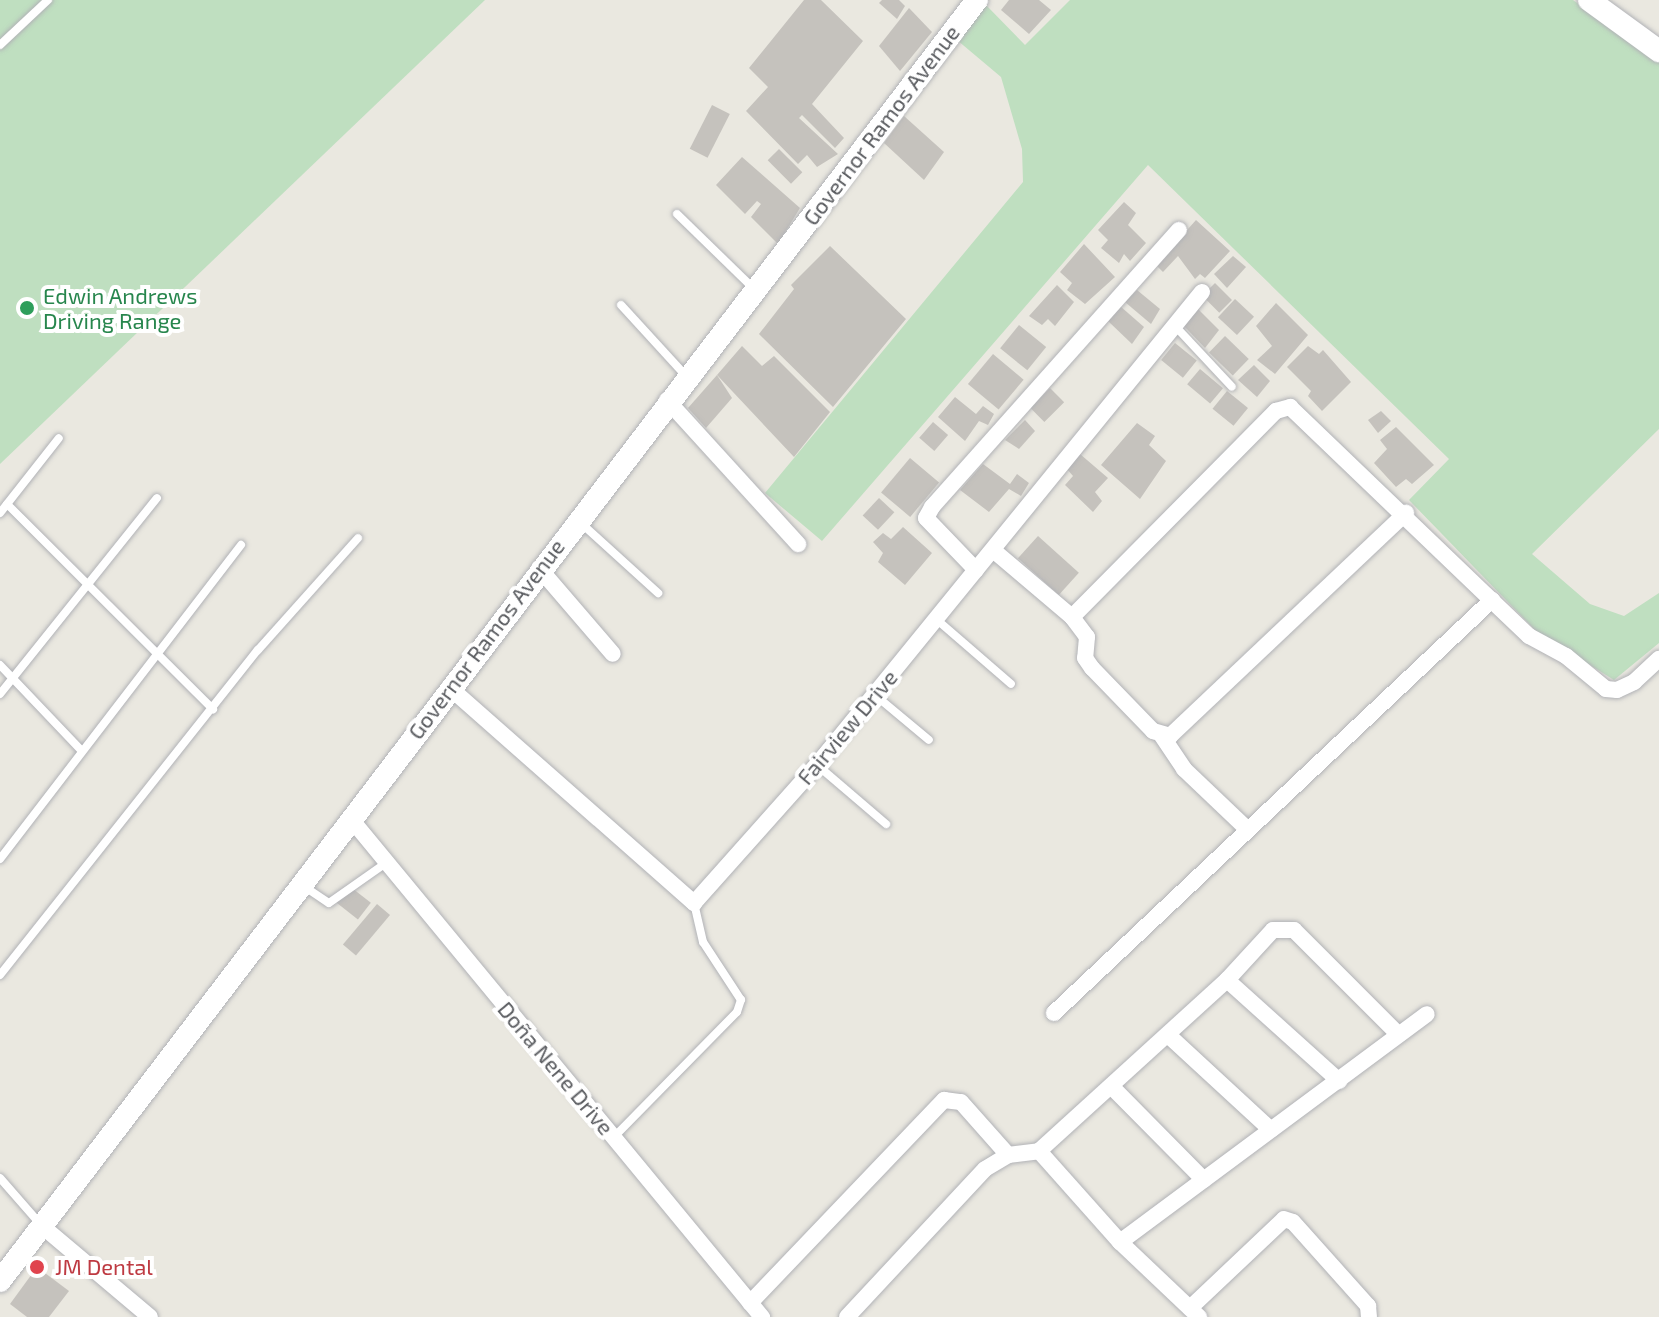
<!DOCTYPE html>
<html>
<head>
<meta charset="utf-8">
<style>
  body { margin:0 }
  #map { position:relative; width:1659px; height:1317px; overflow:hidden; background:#eae8e0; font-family:"Exo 2",sans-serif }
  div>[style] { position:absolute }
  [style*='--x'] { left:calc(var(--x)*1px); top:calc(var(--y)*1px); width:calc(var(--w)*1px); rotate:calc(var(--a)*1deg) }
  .green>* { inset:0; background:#bfdfc0 }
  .building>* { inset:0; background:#c5c2bd; transform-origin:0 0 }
  .roads { filter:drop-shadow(0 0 2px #b1b2b6) drop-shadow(0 0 2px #b1b2b6) }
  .lane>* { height:8px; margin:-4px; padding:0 4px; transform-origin:4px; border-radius:4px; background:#fff }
  .street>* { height:16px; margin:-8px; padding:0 8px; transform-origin:8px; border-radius:8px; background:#fff }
  .secondary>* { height:22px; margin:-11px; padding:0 11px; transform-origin:11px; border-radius:11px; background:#fff }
  .dots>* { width:22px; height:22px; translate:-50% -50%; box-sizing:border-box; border:4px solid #fff; border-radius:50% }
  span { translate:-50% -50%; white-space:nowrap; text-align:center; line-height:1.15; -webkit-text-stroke:8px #fff; paint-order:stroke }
  .street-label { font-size:22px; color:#595b5f }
  .leisure-label { font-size:22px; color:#27864d }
  .left { translate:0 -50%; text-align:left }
  .health-label { font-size:22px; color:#be3a42 }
</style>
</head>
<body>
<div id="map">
  <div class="green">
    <i style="clip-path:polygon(0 0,485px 0,0 464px)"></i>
    <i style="clip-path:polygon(1070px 0,1573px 0,1659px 62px,1659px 429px,1532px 554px,1590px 604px,1624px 616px,1659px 593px,1659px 643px,1614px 680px,1536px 631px,1409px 500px,1449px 459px,1148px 165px,822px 541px,765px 493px,1023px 182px,1022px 149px,1001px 77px,957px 40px,986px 5px,1025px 45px)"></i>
  </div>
  <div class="building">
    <i style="clip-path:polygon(804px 0,821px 0,863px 41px,812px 104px,844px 138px,835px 148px,802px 115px,799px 118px,838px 154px,817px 167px,807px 155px,798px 164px,746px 111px,768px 87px,749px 68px)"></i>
    <i style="clip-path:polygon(882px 0,899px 0,905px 6px,897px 19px,879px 3px)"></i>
    <i style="clip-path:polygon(1009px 0,1039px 0,1051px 10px,1029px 34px,1001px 10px)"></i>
    <i style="clip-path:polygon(909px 8px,932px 32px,900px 71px,879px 46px)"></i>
    <i style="left:712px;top:105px;width:20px;height:49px;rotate:27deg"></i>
    <i style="clip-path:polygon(904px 116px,944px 152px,924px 180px,884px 143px)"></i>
    <i style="left:779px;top:149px;width:33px;height:16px;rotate:45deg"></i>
    <i style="clip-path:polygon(742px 157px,800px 208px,778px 244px,751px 217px,761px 204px,757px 201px,745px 214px,716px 185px)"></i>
    <i style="clip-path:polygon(1124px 202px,1136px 213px,1128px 225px,1146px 243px,1130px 261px,1124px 254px,1119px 263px,1101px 248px,1108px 240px,1098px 230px)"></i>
    <i style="clip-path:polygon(1196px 220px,1230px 251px,1205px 278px,1200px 274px,1195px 279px,1178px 256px,1163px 272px,1156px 265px)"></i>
    <i style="clip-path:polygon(1084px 244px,1115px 277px,1085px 304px,1067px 290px,1072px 283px,1060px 272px)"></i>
    <i style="clip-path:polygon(830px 246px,906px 319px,833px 407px,759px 334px,794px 289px,791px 285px)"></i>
    <i style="clip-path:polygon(1233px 256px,1246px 267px,1227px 288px,1214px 274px)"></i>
    <i style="left:1215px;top:283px;width:24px;height:18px;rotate:45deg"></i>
    <i style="clip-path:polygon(1057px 285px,1074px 302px,1055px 326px,1048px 319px,1042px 325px,1029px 316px)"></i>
    <i style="clip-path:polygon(1137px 290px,1160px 309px,1151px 324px,1125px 302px)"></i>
    <i style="left:1235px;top:299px;width:26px;height:25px;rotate:43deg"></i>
    <i style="clip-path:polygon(1276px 303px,1308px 335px,1275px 374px,1257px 360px,1272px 346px,1256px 326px)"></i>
    <i style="clip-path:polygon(1120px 306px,1144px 327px,1132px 344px,1108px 321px)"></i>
    <i style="clip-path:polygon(1197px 308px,1219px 330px,1205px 348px,1183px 325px)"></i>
    <i style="left:1019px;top:325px;width:35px;height:30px;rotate:39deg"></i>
    <i style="left:1225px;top:336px;width:33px;height:23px;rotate:44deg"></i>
    <i style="left:1175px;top:343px;width:28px;height:22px;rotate:39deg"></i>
    <i style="clip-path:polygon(742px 346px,762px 366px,774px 356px,830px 412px,794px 457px,717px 375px)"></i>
    <i style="clip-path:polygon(1308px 346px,1319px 354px,1323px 350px,1351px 382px,1322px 411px,1308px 396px,1311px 391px,1287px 367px)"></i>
    <i style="left:993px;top:354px;width:40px;height:39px;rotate:40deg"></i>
    <i style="clip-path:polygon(1254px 365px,1270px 381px,1257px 397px,1238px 380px)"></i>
    <i style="left:1200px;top:369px;width:30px;height:20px;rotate:40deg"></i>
    <i style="clip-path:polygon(717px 375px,732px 398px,706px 428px,688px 408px)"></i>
    <i style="left:1050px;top:388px;width:20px;height:28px;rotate:45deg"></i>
    <i style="left:1227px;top:391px;width:27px;height:23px;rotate:39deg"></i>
    <i style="clip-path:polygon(955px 397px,976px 414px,983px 406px,994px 414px,988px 425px,979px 421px,965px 441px,938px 417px)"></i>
    <i style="clip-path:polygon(1381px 411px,1391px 421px,1378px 433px,1368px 420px)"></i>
    <i style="clip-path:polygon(1025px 420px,1035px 431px,1019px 449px,1005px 440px)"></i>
    <i style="left:933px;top:422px;width:20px;height:21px;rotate:41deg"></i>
    <i style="clip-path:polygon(1137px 423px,1155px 436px,1149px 445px,1166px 461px,1140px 499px,1101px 465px)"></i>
    <i style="clip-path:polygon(1396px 427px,1434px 465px,1412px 484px,1406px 479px,1396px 487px,1374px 463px,1387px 449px,1380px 440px)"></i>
    <i style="clip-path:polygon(1080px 454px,1108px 478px,1095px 492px,1102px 501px,1093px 512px,1065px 485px,1073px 476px,1067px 469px)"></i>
    <i style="left:910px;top:458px;width:38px;height:45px;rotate:40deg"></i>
    <i style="clip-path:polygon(983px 464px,1010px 484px,1017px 474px,1029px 483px,1021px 496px,1009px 489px,989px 512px,960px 490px)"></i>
    <i style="left:879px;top:498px;width:21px;height:24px;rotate:43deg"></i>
    <i style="clip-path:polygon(903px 527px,932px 553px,905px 585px,878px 562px,883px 553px,873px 542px,883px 533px,891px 539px)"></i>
    <i style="left:1038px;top:536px;width:55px;height:30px;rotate:42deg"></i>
    <i style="left:348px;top:885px;width:29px;height:21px;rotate:38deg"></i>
    <i style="left:377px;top:904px;width:17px;height:53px;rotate:40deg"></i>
    <i style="clip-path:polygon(37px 1267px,69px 1291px,49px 1317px,27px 1317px,10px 1304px)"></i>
  </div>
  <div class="roads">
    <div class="lane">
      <i style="--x:0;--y:45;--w:66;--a:-43.2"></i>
      <i style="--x:677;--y:214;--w:107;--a:44.2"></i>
      <i style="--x:621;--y:305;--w:96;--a:47.5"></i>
      <i style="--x:1175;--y:326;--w:83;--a:46.9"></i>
      <i style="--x:7;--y:504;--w:291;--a:44.9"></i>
      <i style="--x:0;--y:513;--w:95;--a:-51.8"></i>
      <i style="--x:582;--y:524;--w:103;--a:42.2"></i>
      <i style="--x:936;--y:619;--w:99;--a:40.9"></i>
      <i style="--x:0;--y:665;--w:116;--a:46.4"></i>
      <i style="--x:0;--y:694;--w:251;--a:-51.3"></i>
      <i style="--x:875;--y:695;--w:70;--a:39.8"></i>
      <i style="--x:817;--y:765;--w:91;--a:40.5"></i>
      <i style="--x:0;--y:859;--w:396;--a:-52.5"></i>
      <i style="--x:302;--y:885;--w:32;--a:34"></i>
      <i style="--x:329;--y:903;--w:70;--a:-35.1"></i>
      <i style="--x:0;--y:975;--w:415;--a:-51.6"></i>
      <i style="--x:258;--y:650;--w:150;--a:-48.2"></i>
      <i style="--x:614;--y:1137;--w:175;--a:-45.5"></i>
      <i style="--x:737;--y:1012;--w:13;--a:-72"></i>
      <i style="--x:741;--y:1000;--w:69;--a:-123.2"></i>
      <i style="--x:703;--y:942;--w:40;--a:-103"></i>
      <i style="--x:0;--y:1178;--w:62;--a:48.9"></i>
    </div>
    <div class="street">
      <i style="--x:667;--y:400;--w:195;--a:47.7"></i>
      <i style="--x:993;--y:550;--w:104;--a:40.3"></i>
      <i style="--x:1072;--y:617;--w:290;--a:-45.3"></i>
      <i style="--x:1276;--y:411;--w:15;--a:-16"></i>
      <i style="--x:1290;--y:407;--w:331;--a:43.8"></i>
      <i style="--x:1529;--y:636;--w:42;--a:28.4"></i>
      <i style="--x:1566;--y:656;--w:52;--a:39.5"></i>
      <i style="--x:1606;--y:689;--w:11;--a:5"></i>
      <i style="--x:1617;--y:690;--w:19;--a:-25"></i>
      <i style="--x:1634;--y:682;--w:34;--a:-43"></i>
      <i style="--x:539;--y:568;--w:113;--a:49.3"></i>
      <i style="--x:976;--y:570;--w:72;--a:-133.9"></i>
      <i style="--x:926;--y:518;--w:13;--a:-61"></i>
      <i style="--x:932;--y:507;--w:371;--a:-48.3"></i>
      <i style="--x:1072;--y:617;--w:25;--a:53"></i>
      <i style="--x:1087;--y:637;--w:21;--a:95"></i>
      <i style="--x:1085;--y:658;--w:12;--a:55"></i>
      <i style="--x:1092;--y:668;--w:88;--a:45.9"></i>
      <i style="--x:1153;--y:731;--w:18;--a:16"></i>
      <i style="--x:1170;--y:736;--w:325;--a:-43.4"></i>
      <i style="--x:449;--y:687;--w:327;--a:41.4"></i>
      <i style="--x:694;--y:903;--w:185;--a:-48.3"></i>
      <i style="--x:817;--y:765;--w:610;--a:-50.86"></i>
      <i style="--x:1162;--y:736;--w:40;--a:56"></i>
      <i style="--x:1184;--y:769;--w:87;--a:43.6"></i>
      <i style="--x:351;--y:819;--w:646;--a:50.47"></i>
      <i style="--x:1227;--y:980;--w:151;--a:42"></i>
      <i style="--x:1054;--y:1013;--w:602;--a:-43.32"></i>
      <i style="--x:1168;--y:1035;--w:140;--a:42.7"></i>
      <i style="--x:1111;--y:1086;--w:132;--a:45.3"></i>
      <i style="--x:1039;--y:1151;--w:122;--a:48.3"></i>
      <i style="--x:1120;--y:1242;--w:109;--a:43.5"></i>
      <i style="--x:42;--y:1226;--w:141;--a:40.1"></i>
      <i style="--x:1120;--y:1242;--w:382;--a:-36.6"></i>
      <i style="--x:750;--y:1303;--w:281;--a:-46.3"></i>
      <i style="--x:944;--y:1100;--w:17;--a:7"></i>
      <i style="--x:961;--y:1102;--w:71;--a:48.4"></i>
      <i style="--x:1190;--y:1308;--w:129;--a:-43.4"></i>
      <i style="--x:1284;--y:1219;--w:9;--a:18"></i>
      <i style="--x:1293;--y:1222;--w:113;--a:48.2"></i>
      <i style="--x:1368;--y:1306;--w:11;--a:85"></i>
      <i style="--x:847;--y:1317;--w:202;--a:-47"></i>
      <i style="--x:985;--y:1169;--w:27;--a:-31"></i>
      <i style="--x:1008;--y:1155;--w:31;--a:-7"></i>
      <i style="--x:1039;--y:1151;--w:254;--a:-42.3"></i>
      <i style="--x:1227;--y:980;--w:68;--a:-47.4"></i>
      <i style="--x:1273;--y:930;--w:21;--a:0"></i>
      <i style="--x:1294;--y:930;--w:148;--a:45"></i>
    </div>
    <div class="secondary">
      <i style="--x:1589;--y:0;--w:87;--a:36.1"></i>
      <i style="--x:0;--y:1281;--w:1611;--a:-52.67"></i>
    </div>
  </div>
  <div class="dots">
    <i style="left:27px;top:308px;background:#2e9e5b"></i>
    <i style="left:37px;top:1267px;background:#e0444e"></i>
  </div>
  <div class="street-label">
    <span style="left:881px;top:125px;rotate:-53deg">Governor Ramos Avenue</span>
    <span style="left:486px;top:639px;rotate:-53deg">Governor Ramos Avenue</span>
    <span style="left:847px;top:727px;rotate:-50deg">Fairview Drive</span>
    <span style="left:556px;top:1068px;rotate:50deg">Doña Nene Drive</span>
  </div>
  <div class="leisure-label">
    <span class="left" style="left:43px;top:308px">Edwin Andrews<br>Driving Range</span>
  </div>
  <div class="health-label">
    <span class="left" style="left:55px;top:1267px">JM Dental</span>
  </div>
</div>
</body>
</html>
